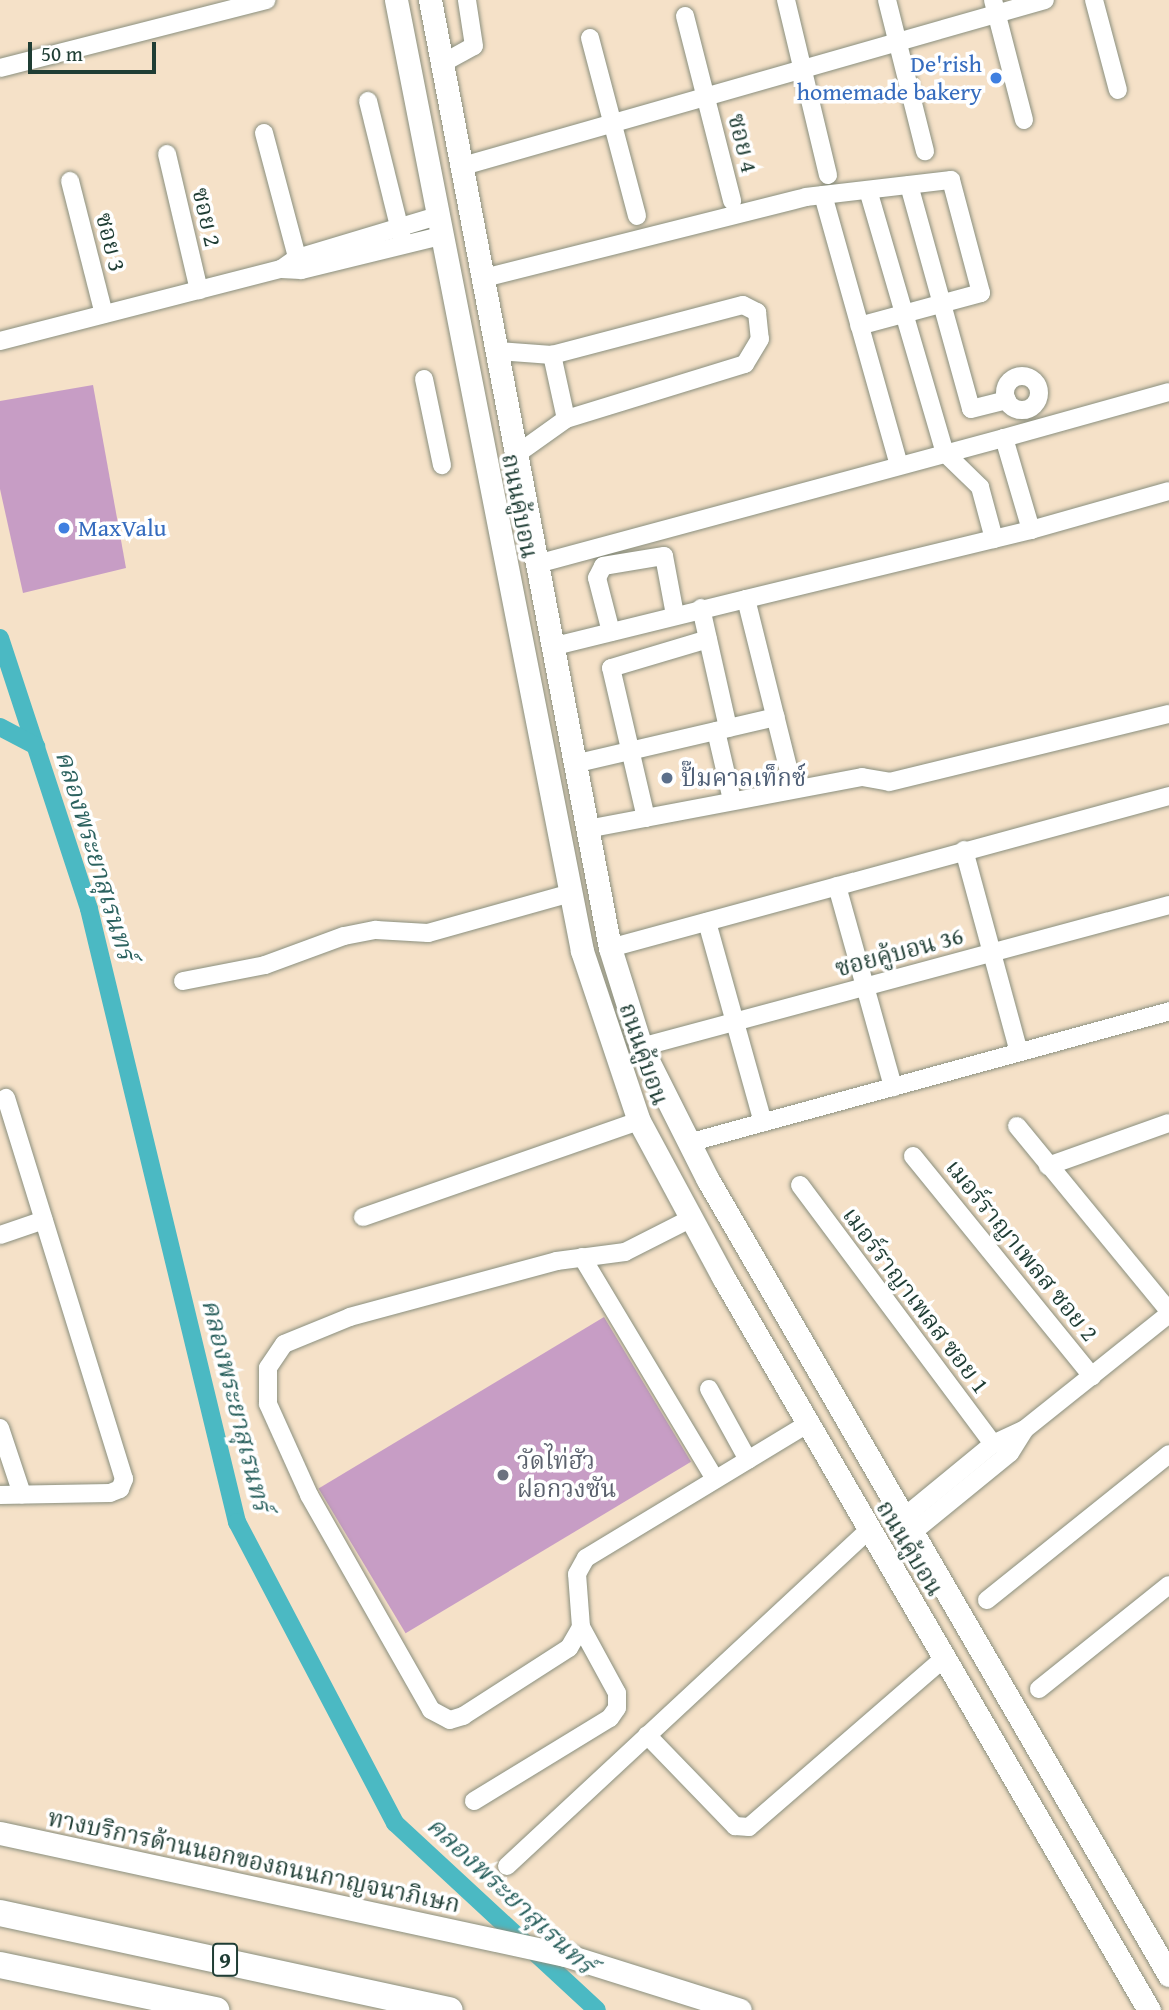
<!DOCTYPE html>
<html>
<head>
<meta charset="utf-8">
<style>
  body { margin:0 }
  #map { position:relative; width:1169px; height:2010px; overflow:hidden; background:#f5e1c8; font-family:"Gentium Book Plus","Noto Serif Thai",serif }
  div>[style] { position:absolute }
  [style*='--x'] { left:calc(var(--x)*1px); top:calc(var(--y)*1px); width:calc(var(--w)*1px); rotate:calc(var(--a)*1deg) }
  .canal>* { height:18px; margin:-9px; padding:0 9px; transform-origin:9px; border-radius:9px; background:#4bb9c3 }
  .building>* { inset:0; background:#c79dc5; transform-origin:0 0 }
  .roads { filter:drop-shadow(0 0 2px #8a8f7e) drop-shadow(0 0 2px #8a8f7e) }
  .minor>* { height:18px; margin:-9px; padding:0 9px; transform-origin:9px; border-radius:9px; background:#fff }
  .minor>.ring { margin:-9px; padding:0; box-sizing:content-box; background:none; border:18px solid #fff; border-radius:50% }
  .major>* { height:23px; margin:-11.5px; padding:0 11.5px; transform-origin:11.5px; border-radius:11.5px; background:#fff }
  .highway>* { height:26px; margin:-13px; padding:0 13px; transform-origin:13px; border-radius:13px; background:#fff }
  .dots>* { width:19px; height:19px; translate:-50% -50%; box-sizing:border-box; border:4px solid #fff; border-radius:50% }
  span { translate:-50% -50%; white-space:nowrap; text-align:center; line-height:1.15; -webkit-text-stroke:7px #fff; paint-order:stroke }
  .shield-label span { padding:2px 5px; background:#fff; border:2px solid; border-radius:5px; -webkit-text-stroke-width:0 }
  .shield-label { font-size:23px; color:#1f3d34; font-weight:700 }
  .shop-label { font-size:24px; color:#366cbe }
  .right { translate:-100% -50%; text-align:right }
  .left { translate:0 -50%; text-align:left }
  .street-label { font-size:24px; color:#1f3d34 }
  .service-label { font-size:24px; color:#4e5e75 }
  .worship-label { font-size:24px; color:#5b616d }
  .water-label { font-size:26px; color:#2c625f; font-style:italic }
  .scale { position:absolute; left:28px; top:42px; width:128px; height:32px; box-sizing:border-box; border:4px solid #1f3d34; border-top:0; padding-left:9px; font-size:21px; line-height:24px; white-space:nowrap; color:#1f3d34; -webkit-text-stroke:5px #fff; paint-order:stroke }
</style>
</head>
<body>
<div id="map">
  <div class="canal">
    <i style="--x:0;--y:638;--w:285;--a:71.8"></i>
    <i style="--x:89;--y:909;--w:631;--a:76.43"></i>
    <i style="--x:237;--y:1522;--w:340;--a:62.3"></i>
    <i style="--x:395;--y:1823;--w:275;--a:42.8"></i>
    <i style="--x:0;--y:727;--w:41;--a:27.8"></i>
  </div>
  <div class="building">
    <i style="clip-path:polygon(93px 385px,126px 568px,23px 593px,0 489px,0 401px)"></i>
    <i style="left:604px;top:1317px;width:169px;height:333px;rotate:59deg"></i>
  </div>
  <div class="roads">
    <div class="minor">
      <i style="--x:786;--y:0;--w:180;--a:76.5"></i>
      <i style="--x:887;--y:0;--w:156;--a:75.9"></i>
      <i style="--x:993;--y:0;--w:124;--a:75.5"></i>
      <i style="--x:1094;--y:0;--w:93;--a:75.1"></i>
      <i style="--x:685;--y:16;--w:191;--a:75.7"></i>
      <i style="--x:590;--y:38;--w:184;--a:75.2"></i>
      <i style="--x:443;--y:63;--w:35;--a:-29"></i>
      <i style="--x:474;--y:46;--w:47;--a:-98.7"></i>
      <i style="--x:0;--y:68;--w:275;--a:-14.3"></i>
      <i style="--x:368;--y:101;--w:141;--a:76.1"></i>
      <i style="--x:264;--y:133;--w:140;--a:75.1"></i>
      <i style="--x:167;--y:154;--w:140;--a:76.8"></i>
      <i style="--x:463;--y:166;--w:605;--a:-15.92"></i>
      <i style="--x:70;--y:181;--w:137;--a:75.7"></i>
      <i style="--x:909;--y:185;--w:232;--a:74.5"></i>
      <i style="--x:971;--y:409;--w:37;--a:-14"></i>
      <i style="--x:868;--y:190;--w:274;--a:73.7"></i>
      <i style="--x:945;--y:453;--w:49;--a:44.2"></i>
      <i style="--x:980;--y:487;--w:54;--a:74.9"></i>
      <i style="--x:823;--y:195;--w:280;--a:74.3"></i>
      <i style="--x:281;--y:269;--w:19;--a:-35"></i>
      <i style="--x:297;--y:258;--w:146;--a:-16.7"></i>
      <i style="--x:484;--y:278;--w:332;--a:-14.1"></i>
      <i style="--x:806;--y:197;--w:146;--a:-6.7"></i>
      <i style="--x:951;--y:180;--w:117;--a:75.1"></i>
      <i style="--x:981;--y:293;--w:126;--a:164.9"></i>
      <i style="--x:0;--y:341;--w:290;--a:-14.4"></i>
      <i style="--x:281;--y:269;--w:20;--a:3"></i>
      <i style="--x:301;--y:270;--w:144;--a:-13.7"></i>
      <i style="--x:498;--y:351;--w:54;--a:4.2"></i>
      <i style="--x:552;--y:355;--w:197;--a:-14.7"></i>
      <i style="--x:743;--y:305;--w:16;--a:27"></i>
      <i style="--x:757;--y:312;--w:27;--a:84"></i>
      <i style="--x:760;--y:339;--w:29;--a:121"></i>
      <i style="--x:745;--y:364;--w:187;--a:162.9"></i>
      <i class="ring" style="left:1005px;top:376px;width:16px;height:16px"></i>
      <i style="--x:424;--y:379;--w:88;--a:78.2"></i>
      <i style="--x:1004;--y:438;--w:171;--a:-15.6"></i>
      <i style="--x:517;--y:454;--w:60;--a:-35.5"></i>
      <i style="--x:566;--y:419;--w:66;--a:-102.3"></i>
      <i style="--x:537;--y:564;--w:484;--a:-15.1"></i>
      <i style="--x:1004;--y:438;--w:96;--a:73.6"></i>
      <i style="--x:746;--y:599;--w:293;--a:-13.6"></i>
      <i style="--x:1031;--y:530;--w:143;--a:-15.8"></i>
      <i style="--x:701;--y:608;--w:123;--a:77.3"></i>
      <i style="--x:611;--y:632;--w:56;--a:-104.5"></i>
      <i style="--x:597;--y:578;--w:13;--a:-63"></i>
      <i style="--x:603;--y:566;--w:62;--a:-9.3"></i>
      <i style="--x:664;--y:556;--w:60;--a:79.4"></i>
      <i style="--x:551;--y:647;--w:201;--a:-13.8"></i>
      <i style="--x:746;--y:599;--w:194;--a:76"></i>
      <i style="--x:716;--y:731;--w:71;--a:76.9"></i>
      <i style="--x:574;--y:764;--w:207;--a:-13.1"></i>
      <i style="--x:646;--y:818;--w:154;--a:-103.1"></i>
      <i style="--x:611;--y:668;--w:101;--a:-16.6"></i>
      <i style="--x:587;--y:829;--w:280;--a:-10.7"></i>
      <i style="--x:862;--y:777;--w:27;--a:10"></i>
      <i style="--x:889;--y:782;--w:288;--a:-13.7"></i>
      <i style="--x:964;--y:850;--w:209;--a:74.8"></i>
      <i style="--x:837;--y:886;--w:209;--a:74.4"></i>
      <i style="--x:707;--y:922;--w:208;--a:74.4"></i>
      <i style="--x:610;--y:948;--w:579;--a:-15.21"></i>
      <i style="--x:183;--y:981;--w:84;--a:-11"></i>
      <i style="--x:265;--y:965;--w:84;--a:-20.2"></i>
      <i style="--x:344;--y:936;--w:33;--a:-11"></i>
      <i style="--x:376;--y:930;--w:52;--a:3.3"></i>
      <i style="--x:428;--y:933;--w:148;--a:-15.6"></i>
      <i style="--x:641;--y:1047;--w:547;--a:-15.05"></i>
      <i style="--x:1017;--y:1126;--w:239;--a:50.6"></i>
      <i style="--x:688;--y:1143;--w:499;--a:-15.3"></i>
      <i style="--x:913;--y:1156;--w:284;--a:50.9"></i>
      <i style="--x:1048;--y:1166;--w:128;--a:-19.6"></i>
      <i style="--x:800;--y:1185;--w:323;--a:53.3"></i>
      <i style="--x:363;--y:1217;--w:292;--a:-19.2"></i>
      <i style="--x:690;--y:1219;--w:73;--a:153.1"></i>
      <i style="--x:625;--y:1252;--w:69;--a:172.5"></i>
      <i style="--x:557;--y:1261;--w:214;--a:164.9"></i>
      <i style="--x:350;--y:1317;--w:71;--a:157.8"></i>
      <i style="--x:284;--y:1344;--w:29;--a:124"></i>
      <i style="--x:268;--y:1368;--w:36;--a:90"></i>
      <i style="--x:268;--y:1404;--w:100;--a:65.7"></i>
      <i style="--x:309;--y:1495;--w:247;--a:60.4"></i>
      <i style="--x:431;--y:1710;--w:21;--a:28"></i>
      <i style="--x:450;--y:1720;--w:14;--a:-17"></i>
      <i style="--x:463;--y:1716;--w:126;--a:-32.7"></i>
      <i style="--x:569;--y:1648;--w:24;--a:-60"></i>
      <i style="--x:581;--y:1627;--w:53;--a:-94.3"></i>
      <i style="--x:577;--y:1574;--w:18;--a:-61"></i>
      <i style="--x:586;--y:1558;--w:258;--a:-31.2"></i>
      <i style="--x:0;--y:1235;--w:46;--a:-18.8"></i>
      <i style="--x:582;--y:1257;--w:259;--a:59.1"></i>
      <i style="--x:709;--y:1389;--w:81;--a:61.2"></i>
      <i style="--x:0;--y:1428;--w:70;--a:71.6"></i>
      <i style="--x:0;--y:1495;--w:110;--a:-1"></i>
      <i style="--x:110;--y:1493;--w:11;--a:-22"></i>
      <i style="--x:120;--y:1489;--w:11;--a:-68"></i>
      <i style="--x:124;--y:1479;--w:399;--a:-107.2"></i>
      <i style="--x:904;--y:1517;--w:115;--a:-39.4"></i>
      <i style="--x:993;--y:1444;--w:35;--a:-25"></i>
      <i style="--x:1025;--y:1429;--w:184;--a:-38.6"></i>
      <i style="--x:913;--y:1532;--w:125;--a:-39.2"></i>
      <i style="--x:1010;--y:1453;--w:28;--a:-58"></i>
      <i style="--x:987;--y:1600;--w:233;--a:-38.7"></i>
      <i style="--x:1039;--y:1689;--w:166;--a:-38.7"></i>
      <i style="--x:647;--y:1735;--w:127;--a:46"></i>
      <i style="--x:735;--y:1826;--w:14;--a:4"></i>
      <i style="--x:749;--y:1827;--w:258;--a:-40.9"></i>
      <i style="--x:474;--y:1801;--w:159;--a:-31.4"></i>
      <i style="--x:610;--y:1718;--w:12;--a:-55"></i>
      <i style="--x:617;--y:1708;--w:15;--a:-90"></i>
      <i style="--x:617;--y:1693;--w:75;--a:-118.6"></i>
      <i style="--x:507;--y:1866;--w:494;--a:-42.9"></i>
    </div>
    <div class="major">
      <i style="--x:396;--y:0;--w:969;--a:78.93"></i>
      <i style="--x:582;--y:951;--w:179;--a:71.5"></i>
      <i style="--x:639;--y:1121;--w:177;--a:61.7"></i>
      <i style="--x:723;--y:1277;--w:848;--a:59.84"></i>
      <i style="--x:430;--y:0;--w:965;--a:79.25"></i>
      <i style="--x:610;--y:948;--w:104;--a:72.6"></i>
      <i style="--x:641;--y:1047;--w:149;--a:63.3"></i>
      <i style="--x:708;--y:1180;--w:919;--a:59.89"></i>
      <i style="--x:0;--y:1833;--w:578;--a:12.18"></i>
      <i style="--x:565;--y:1955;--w:183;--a:17.4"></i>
    </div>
    <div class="highway">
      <i style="--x:0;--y:1913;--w:460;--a:12.2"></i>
      <i style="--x:0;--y:1965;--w:221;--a:11.8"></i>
    </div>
  </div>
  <div class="dots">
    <i style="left:996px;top:78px;background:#3f7fe0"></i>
    <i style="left:64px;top:528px;background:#3f7fe0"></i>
    <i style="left:667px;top:778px;background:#5c6f8a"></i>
    <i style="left:503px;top:1475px;background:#6b7280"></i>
  </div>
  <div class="shield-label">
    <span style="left:225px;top:1960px">9</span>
  </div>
  <div class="shop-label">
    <span class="right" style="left:982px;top:78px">De'rish<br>homemade bakery</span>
    <span class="left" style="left:78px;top:528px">MaxValu</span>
  </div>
  <div class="street-label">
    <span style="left:743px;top:143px;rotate:76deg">ซอย 4</span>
    <span style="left:207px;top:217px;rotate:77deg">ซอย 2</span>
    <span style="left:111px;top:242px;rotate:76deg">ซอย 3</span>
    <span style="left:520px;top:506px;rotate:79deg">ถนนคู้บอน</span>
    <span style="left:899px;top:952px;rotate:-15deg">ซอยคู้บอน 36</span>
    <span style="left:644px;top:1054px;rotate:71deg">ถนนคู้บอน</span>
    <span style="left:1022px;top:1250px;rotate:51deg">เมอร์ราญาเพลส ซอย 2</span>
    <span style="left:916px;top:1300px;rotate:53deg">เมอร์ราญาเพลส ซอย 1</span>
    <span style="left:910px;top:1548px;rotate:59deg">ถนนคู้บอน</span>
    <span style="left:254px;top:1861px;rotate:12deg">ทางบริการด้านนอกของถนนกาญจนาภิเษก</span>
  </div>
  <div class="service-label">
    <span class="left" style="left:681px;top:778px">ปั๊มคาลเท็กซ์</span>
  </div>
  <div class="worship-label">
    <span class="left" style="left:517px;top:1475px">วัดไท่ฮัว<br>ฝอกวงซัน</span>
  </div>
  <div class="water-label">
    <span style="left:96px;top:855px;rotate:73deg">คลองพระยาสุเรนทร์</span>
    <span style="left:237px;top:1405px;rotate:76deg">คลองพระยาสุเรนทร์</span>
    <span style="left:511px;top:1895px;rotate:43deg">คลองพระยาสุเรนทร์</span>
  </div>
  <div class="scale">50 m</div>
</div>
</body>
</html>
